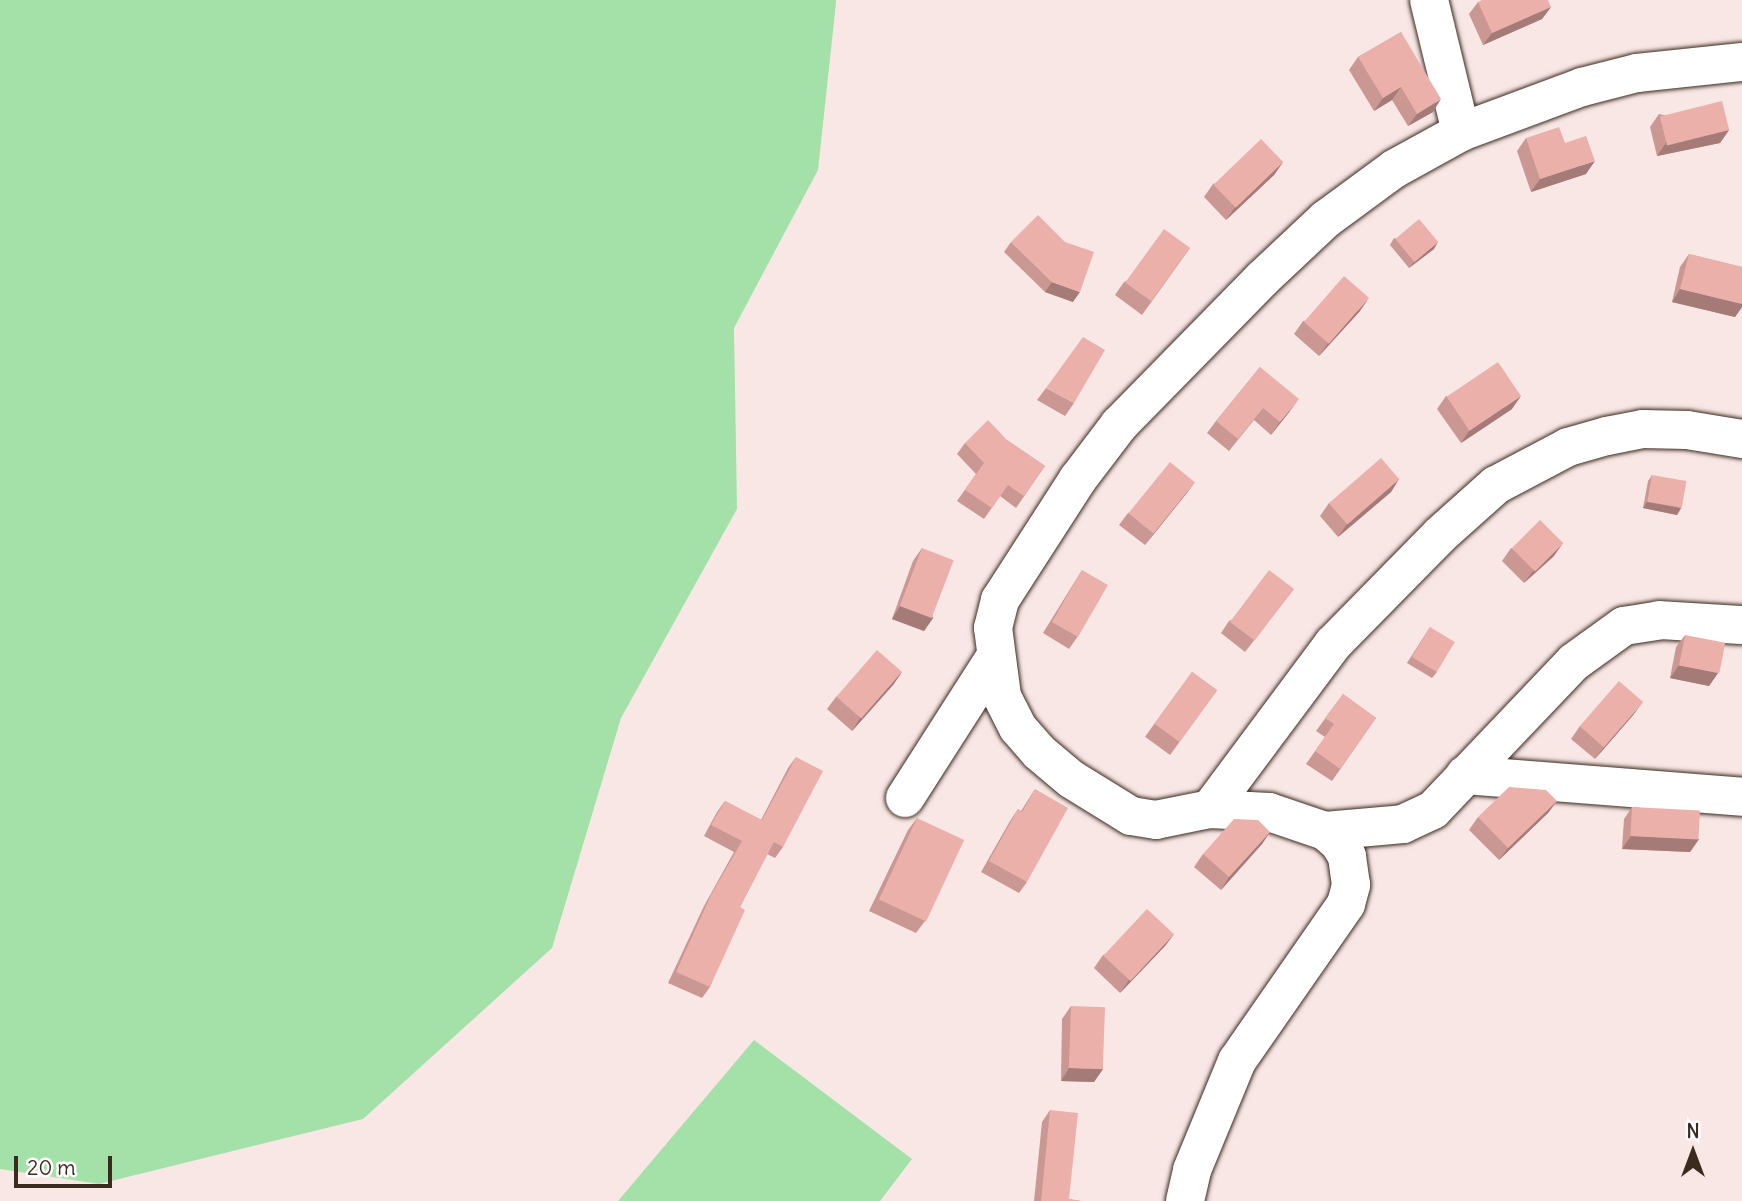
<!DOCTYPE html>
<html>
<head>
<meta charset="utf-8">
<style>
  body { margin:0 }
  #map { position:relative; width:1742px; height:1201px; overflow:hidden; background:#f9e7e6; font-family:Delius,sans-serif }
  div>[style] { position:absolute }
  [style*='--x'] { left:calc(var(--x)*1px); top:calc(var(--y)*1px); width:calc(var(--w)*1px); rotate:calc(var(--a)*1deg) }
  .green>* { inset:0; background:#a3e1a8 }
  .roads { filter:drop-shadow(0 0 2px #3b2a1e) drop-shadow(0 0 2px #3b2a1e) }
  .minor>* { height:38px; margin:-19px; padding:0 19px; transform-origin:19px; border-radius:19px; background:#fff }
  .wall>* { inset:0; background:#ca9792; transform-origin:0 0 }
  .shaded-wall>* { inset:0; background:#a47b77 }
  .building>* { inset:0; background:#ebb0aa; transform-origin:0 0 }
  span { translate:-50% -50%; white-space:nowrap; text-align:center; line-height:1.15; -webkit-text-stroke:5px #fff; paint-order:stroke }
  .north { position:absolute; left:1658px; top:1117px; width:70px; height:70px; -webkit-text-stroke:5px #fff; paint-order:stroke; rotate:0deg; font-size:19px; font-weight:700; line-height:28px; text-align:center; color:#3b2a1e }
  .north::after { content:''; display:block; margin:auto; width:24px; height:32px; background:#3b2a1e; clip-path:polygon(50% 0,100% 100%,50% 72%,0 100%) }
  .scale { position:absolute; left:14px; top:1156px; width:98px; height:32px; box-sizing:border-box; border:4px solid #3b2a1e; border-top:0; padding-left:9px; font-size:21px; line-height:24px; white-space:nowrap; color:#3b2a1e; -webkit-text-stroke:5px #fff; paint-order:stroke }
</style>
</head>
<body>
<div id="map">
  <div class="green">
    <i style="clip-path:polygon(0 0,836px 0,836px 3px,818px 170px,734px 328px,737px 509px,621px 718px,552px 948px,363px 1119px,99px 1184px,0 1169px)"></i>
    <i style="clip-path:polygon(754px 1040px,912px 1159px,880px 1201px,618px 1201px)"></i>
  </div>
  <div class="roads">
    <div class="minor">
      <i style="--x:1429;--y:0;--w:136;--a:76.4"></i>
      <i style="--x:1465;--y:775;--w:278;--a:4.5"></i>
      <i style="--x:905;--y:798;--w:167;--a:-57.4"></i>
      <i style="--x:1210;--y:809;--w:206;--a:-53.3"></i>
      <i style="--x:1333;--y:644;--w:153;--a:-45.5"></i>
      <i style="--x:1440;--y:535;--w:75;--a:-41.8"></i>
      <i style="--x:1496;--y:485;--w:81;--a:-27.8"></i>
      <i style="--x:1568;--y:447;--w:41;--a:-15.8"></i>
      <i style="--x:1607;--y:436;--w:37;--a:-11"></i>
      <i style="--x:1643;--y:429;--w:44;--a:1.3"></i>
      <i style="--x:1687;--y:430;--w:56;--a:9.3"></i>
      <i style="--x:1325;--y:831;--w:78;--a:-5.1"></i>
      <i style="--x:1403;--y:824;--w:33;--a:-25"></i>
      <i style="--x:1433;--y:810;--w:204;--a:-46.4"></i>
      <i style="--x:1574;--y:662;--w:62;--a:-35.8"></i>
      <i style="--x:1624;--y:626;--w:36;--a:-9"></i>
      <i style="--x:1660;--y:620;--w:82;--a:3.5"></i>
      <i style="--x:1185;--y:1201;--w:32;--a:-77"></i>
      <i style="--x:1192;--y:1170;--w:118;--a:-67.6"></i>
      <i style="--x:1237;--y:1061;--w:191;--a:-55.2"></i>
      <i style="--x:1346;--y:904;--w:20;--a:-75"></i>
      <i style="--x:1351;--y:885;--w:29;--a:-98"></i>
      <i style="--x:1347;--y:856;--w:15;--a:-122"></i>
      <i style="--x:1339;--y:843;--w:18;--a:-139"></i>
      <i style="--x:1325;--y:831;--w:59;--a:-161.3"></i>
      <i style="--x:1269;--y:812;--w:59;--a:-177.1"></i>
      <i style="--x:1210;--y:809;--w:55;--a:168.5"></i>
      <i style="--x:1156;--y:820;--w:25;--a:-171"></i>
      <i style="--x:1131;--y:816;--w:70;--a:-148.3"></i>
      <i style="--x:1071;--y:779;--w:42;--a:-139.8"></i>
      <i style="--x:1039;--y:752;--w:32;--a:-131"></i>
      <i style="--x:1018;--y:728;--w:36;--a:-117"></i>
      <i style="--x:1002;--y:696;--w:69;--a:-97.5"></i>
      <i style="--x:993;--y:628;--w:29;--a:-76"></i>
      <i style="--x:1000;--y:600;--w:144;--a:-57.2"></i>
      <i style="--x:1078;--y:479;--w:68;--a:-52.8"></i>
      <i style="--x:1119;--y:425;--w:204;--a:-45.6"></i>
      <i style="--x:1262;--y:279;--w:88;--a:-43.2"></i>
      <i style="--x:1326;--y:219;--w:84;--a:-36.3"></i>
      <i style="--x:1394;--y:169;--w:77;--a:-28.9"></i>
      <i style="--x:1461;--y:132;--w:129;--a:-20.4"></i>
      <i style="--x:1582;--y:87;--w:57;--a:-14.3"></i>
      <i style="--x:1637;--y:73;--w:106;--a:-6"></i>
    </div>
  </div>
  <div class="wall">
    <i style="clip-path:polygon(1478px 2px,1551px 7px,1542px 19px,1483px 45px,1469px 14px)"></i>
    <i style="clip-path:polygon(1401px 32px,1433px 112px,1408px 126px,1392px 100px,1374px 111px,1349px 70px,1358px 57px)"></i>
    <i style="clip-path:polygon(1659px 114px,1729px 130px,1720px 143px,1657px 156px,1650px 127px)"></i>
    <i style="clip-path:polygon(1526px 138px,1565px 143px,1586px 174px,1531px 192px,1517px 151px)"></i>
    <i style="clip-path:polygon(1283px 162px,1274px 175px,1226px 220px,1204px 197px,1213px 184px)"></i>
    <i style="clip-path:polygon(1394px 238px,1434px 249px,1409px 268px,1390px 245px)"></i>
    <i style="clip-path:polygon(1011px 242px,1073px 302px,1045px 292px,1004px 252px)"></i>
    <i style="clip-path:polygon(1190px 248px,1142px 315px,1115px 295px,1124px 282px)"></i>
    <i style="clip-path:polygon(1689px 254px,1742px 267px,1742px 307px,1735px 317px,1672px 302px,1680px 267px)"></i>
    <i style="clip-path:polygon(1360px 311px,1319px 356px,1294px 334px,1303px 321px)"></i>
    <i style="clip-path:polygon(1260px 367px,1290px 411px,1271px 435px,1254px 420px,1229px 451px,1207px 433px,1216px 421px)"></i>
    <i style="clip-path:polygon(1046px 388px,1074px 403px,1065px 416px,1037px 400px)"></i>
    <i style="clip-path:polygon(1446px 396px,1512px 409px,1461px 443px,1437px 409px)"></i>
    <i style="clip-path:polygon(1007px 440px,1045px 466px,1016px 508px,1000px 496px,984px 519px,957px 501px,976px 474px,957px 454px,965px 443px)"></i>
    <i style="clip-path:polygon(1652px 475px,1681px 508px,1677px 515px,1643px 508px,1648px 481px)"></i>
    <i style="clip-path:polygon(1399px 479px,1391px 492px,1338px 537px,1320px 516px,1329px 503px)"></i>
    <i style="clip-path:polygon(1195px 482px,1186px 494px,1145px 545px,1119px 525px,1128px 513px)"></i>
    <i style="clip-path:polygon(922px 548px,933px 618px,924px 631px,892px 619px,913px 561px)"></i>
    <i style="clip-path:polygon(1511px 548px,1554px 556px,1524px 583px,1502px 561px)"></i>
    <i style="clip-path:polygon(1082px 570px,1078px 636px,1069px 649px,1043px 633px)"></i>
    <i style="clip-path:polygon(1294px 589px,1245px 652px,1221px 633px,1229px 621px)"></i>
    <i style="clip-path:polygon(1430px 627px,1437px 672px,1432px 678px,1407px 663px)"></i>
    <i style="clip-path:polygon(1685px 635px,1718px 673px,1709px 686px,1670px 678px,1676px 647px)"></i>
    <i style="clip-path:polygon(902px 672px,893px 685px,852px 731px,827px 709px,836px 697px)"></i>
    <i style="left:1192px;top:672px;width:31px;height:80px;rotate:36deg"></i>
    <i style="clip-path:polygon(1343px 694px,1376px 718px,1332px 781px,1306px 764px,1325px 737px,1316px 731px)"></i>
    <i style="clip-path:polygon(1634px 714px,1595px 759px,1571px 739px,1580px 726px)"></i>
    <i style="clip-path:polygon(796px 757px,783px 847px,775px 858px,767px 854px,740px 907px,710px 987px,702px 998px,668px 983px,704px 906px,734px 852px,704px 836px,717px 812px,725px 801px,761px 820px,788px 768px)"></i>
    <i style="clip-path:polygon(1035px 789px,1027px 882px,1019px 893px,981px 872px,1010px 821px,1018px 809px,1021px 811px)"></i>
    <i style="clip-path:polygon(1557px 801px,1548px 813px,1499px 860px,1469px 830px,1478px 817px)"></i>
    <i style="clip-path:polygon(1632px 807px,1699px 839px,1690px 852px,1622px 849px,1624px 819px)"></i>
    <i style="clip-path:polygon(917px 818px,925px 921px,916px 933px,869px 911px,908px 830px)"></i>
    <i style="clip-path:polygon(1270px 832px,1262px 844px,1221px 890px,1194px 867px,1203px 854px)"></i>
    <i style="clip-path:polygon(1174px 934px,1165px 946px,1120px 993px,1094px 968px,1103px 955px)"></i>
    <i style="clip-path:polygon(1071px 1006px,1103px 1069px,1094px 1082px,1061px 1081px,1062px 1019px)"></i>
    <i style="clip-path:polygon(1050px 1110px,1069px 1199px,1081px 1201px,1034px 1201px,1042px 1122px)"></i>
  </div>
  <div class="shaded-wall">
    <i style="clip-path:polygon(1551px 7px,1542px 19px,1483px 45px,1492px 33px)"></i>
    <i style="clip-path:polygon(1401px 87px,1392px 100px,1374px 111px,1383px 98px)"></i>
    <i style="clip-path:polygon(1441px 99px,1433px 112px,1408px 126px,1417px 114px)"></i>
    <i style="clip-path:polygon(1729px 130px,1720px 143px,1657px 156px,1666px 143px)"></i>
    <i style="clip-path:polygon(1595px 161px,1586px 174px,1531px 192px,1540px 179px)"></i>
    <i style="clip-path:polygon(1283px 162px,1274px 175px,1226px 220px,1235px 207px)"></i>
    <i style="clip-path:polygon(1438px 242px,1434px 249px,1409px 268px,1414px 262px)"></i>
    <i style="clip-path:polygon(1052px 282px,1080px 292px,1073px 302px,1045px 292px)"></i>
    <i style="clip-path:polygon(1680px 289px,1742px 304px,1742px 307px,1735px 317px,1672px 302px)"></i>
    <i style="clip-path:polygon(1369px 298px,1360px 311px,1319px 356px,1328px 343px)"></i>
    <i style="clip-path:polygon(1521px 396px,1512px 409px,1461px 443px,1469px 431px)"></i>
    <i style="clip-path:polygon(1299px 399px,1290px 411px,1271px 435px,1280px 422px)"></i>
    <i style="clip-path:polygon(1399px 479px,1391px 492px,1338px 537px,1347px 524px)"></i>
    <i style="clip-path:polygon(1195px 482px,1186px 494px,1145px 545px,1154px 533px)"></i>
    <i style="clip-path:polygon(1647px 502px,1681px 508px,1677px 515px,1643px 508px)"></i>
    <i style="clip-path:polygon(1563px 543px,1554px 556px,1524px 583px,1533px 571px)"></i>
    <i style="clip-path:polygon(900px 606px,933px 618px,924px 631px,892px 619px)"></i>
    <i style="clip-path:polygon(1679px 665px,1718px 673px,1709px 686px,1670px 678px)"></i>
    <i style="clip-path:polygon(902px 672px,893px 685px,852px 731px,860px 718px)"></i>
    <i style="clip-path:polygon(1643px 702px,1634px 714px,1595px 759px,1604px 747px)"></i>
    <i style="clip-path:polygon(1557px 801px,1548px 813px,1499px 860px,1508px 848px)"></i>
    <i style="clip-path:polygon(1270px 832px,1262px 844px,1221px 890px,1229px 877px)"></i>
    <i style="clip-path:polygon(1631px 836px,1699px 839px,1690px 852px,1622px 849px)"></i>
    <i style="clip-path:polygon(1174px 934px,1165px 946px,1120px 993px,1129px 980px)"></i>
    <i style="clip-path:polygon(1069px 1068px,1103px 1069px,1094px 1082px,1061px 1081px)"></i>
  </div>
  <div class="building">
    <i style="clip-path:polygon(1482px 0,1548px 0,1551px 7px,1492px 33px,1478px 2px)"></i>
    <i style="clip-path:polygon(1401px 32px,1441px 99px,1417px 114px,1401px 87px,1383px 98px,1358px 57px)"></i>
    <i style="left:1722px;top:101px;width:30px;height:64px;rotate:76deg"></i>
    <i style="clip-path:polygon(1559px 127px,1565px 143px,1586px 136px,1595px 161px,1540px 179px,1526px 138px)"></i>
    <i style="left:1261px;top:139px;width:32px;height:66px;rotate:46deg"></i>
    <i style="clip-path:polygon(1038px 215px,1065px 242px,1094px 252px,1080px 292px,1052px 282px,1011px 242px)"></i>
    <i style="left:1419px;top:219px;width:30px;height:31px;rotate:50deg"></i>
    <i style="left:1164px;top:229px;width:32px;height:66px;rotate:36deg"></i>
    <i style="clip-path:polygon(1689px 254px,1742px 267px,1742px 304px,1680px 289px)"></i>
    <i style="left:1344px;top:276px;width:33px;height:61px;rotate:41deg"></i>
    <i style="clip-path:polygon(1083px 337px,1105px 350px,1074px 403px,1046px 388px)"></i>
    <i style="left:1498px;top:362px;width:41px;height:62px;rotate:56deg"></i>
    <i style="clip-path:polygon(1260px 367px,1299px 399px,1280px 422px,1263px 408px,1238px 439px,1216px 421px)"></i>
    <i style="clip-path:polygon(988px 420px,1007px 440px,1045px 466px,1024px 496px,1008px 485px,992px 508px,965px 490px,984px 463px,965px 443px)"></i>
    <i style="left:1381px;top:458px;width:28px;height:69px;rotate:49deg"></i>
    <i style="left:1170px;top:462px;width:32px;height:66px;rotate:39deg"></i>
    <i style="left:1652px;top:475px;width:35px;height:27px;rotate:10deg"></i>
    <i style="left:1540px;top:520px;width:33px;height:40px;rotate:45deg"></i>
    <i style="left:922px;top:548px;width:34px;height:62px;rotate:21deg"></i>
    <i style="left:1082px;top:570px;width:30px;height:60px;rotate:30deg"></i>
    <i style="left:1269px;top:570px;width:31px;height:65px;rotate:37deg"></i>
    <i style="left:1430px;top:627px;width:29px;height:35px;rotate:31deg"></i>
    <i style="left:1685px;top:635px;width:41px;height:31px;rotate:11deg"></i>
    <i style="left:877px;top:650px;width:33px;height:62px;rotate:41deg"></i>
    <i style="left:1192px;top:672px;width:31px;height:64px;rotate:36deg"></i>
    <i style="left:1619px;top:681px;width:32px;height:60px;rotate:41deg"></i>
    <i style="clip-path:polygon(1343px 694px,1376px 718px,1340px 769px,1315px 751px,1334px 724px,1325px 718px)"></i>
    <i style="clip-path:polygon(796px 757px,823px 771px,783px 847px,774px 842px,740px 907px,745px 910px,710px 987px,676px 972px,711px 895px,742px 841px,711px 825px,725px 801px,762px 820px)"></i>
    <i style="clip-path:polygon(1509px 787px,1546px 790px,1557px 801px,1508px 848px,1478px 817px)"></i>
    <i style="clip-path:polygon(1035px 789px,1068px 808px,1027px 882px,989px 861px,1018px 809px,1022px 812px)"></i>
    <i style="left:1632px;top:807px;width:68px;height:29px;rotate:3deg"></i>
    <i style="left:917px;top:818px;width:52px;height:90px;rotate:25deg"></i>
    <i style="clip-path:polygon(1234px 819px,1258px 820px,1270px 832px,1229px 877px,1203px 854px)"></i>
    <i style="left:1147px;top:909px;width:37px;height:64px;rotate:43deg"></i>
    <i style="left:1071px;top:1006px;width:34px;height:62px;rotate:2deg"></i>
    <i style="clip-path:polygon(1050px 1110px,1078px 1113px,1069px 1199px,1081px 1201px,1041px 1201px)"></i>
  </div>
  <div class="north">N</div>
  <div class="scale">20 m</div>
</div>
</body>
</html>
